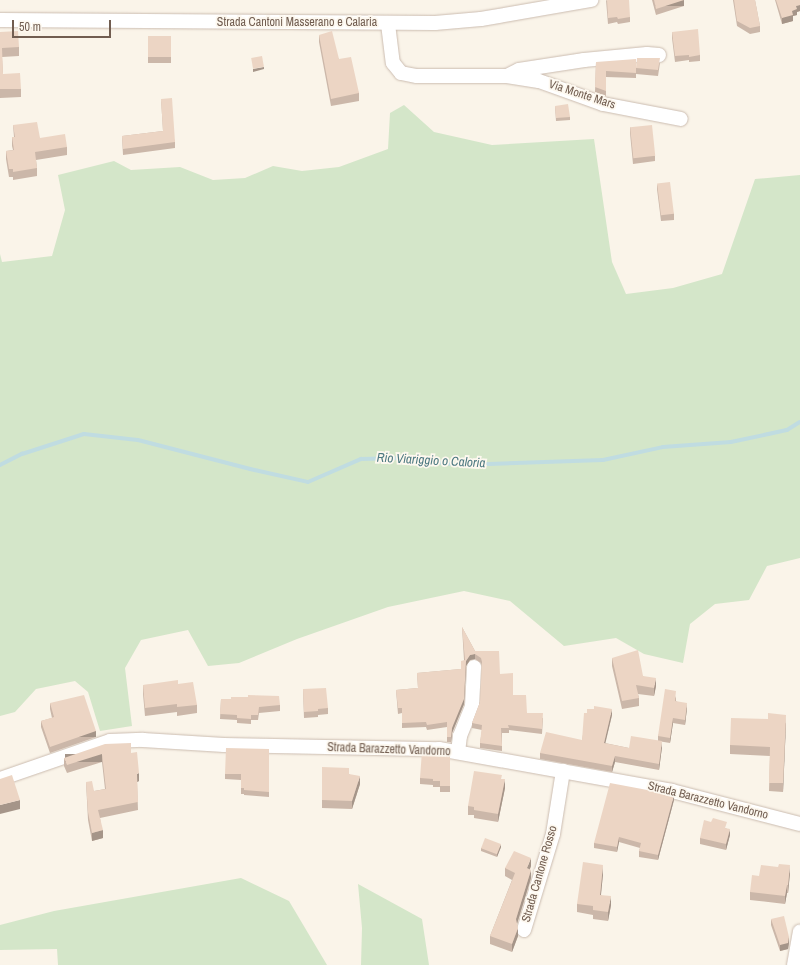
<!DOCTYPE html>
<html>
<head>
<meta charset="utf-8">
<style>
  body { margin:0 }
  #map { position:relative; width:800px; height:965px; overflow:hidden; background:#faf4e9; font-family:"Archivo Narrow",sans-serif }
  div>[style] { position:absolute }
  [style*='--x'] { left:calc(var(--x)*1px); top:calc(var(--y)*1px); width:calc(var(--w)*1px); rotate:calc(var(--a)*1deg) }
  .green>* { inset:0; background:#d4e6c9 }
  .stream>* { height:4px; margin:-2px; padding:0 2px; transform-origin:2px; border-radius:2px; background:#c0dce1 }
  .roads { filter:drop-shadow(0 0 1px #cbbcb0) drop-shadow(0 0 1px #cbbcb0) }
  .minor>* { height:14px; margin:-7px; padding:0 7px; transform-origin:7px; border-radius:7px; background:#fff }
  .wall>* { inset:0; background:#cbb7a9; transform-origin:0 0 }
  .shaded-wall>* { inset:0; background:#a59589; transform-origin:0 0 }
  .building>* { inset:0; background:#ecd5c4; transform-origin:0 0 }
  span { translate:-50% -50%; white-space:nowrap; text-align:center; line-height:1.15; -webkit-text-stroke:3.5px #fdf8ef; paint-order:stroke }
  .street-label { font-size:12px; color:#715d50 }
  .water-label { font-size:13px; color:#4c7881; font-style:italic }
  .scale { position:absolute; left:12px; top:20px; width:99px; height:18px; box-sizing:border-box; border:2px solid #715d50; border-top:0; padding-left:5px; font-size:12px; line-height:14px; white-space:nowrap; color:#715d50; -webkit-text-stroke:3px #fdf8ef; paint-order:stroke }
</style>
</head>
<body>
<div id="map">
  <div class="green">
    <i style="clip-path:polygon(404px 105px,434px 132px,492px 145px,594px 139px,612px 262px,626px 294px,673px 288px,722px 274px,755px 179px,800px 175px,800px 558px,767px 566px,749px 600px,715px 604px,690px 624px,683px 663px,644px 654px,616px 638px,564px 646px,510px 601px,464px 591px,388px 607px,297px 639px,239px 663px,208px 666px,188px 630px,141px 640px,125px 668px,132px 726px,100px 731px,88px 692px,75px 681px,36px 689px,15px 712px,0 716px,0 254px,2px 262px,52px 256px,65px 210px,58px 175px,114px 161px,131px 170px,180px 167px,213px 180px,245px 178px,273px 166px,302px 171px,339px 167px,388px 149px,390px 113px)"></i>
    <i style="clip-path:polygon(241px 878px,289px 901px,327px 965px,58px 965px,57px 949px,0 950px,0 925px,54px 911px)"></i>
    <i style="clip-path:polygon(358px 884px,422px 919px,429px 965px,361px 965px,362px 928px)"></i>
  </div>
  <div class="stream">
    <i style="--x:0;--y:465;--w:25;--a:-27"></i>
    <i style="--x:22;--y:454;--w:65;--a:-17.9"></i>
    <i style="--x:84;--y:434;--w:54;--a:6.3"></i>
    <i style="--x:138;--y:440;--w:116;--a:14.5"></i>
    <i style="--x:250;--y:469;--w:59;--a:12.6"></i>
    <i style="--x:308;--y:482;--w:58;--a:-23.5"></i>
    <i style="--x:361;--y:459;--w:41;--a:-1.4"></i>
    <i style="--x:402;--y:458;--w:59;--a:6.8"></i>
    <i style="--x:461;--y:465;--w:142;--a:-2"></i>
    <i style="--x:603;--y:460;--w:61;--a:-12.2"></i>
    <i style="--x:663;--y:447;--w:68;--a:-4.2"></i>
    <i style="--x:731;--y:442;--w:57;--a:-12.1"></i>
    <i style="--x:787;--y:430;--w:15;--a:-32"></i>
  </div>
  <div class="roads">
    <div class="minor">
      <i style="--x:0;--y:20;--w:435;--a:0.4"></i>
      <i style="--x:435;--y:23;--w:46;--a:-5"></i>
      <i style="--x:481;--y:19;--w:112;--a:-9.8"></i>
      <i style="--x:388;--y:24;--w:39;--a:83"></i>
      <i style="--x:393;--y:63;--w:13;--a:51"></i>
      <i style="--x:401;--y:73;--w:16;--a:11"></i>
      <i style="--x:417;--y:76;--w:90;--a:0"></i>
      <i style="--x:507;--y:76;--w:32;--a:9"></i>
      <i style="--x:539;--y:81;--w:68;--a:19.8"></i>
      <i style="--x:603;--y:104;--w:79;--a:10.9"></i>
      <i style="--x:509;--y:75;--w:11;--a:-27"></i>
      <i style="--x:519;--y:70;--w:66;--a:-8.7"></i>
      <i style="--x:584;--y:60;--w:63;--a:-5.4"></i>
      <i style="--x:647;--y:54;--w:12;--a:5"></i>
      <i style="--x:458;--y:752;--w:16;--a:-83"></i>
      <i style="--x:460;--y:736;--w:32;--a:-68"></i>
      <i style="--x:472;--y:706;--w:39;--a:-87"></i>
      <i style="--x:0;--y:779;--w:116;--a:-19.1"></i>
      <i style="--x:110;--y:741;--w:33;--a:-2"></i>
      <i style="--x:143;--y:740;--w:81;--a:3.5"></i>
      <i style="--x:224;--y:745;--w:215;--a:1.1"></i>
      <i style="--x:439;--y:749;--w:237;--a:10.2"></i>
      <i style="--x:672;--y:791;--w:132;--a:14.5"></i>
      <i style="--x:524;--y:930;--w:100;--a:-73.2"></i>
      <i style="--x:553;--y:834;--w:64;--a:-81"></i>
      <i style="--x:794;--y:965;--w:34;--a:-80"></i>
    </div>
  </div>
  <div class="wall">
    <i style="clip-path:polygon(606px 0,630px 17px,630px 22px,618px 24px,617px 22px,608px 24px)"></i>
    <i style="clip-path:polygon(652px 0,684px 0,684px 6px,656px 15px)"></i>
    <i style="clip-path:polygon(733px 0,755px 0,760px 26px,760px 32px,750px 34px,737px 26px)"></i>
    <i style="clip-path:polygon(775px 0,800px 0,800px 11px,797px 12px,797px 15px,793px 16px,793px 21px,782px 24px)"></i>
    <i style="clip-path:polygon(0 32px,19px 47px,19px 56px,2px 57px,3px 74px,21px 89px,21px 97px,0 98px)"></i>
    <i style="clip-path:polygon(672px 32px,700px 55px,700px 61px,689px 62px,689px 60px,675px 62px,672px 38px)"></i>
    <i style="clip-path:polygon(319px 35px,339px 59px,359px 93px,359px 101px,331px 106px,319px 42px)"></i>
    <i style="left:148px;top:36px;width:23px;height:27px"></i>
    <i style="clip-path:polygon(596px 62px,636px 68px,660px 63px,658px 76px,636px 74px,636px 78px,606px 77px,606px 96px,595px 92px)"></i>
    <i style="clip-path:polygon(161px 99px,175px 142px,175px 148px,123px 155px,122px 136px,163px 131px)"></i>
    <i style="clip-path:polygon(555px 106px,570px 117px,570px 120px,556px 121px)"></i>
    <i style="clip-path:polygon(13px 125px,40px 138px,67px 147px,67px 155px,36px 160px,37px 168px,37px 176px,13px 180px,13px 177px,9px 177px,6px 159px,6px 151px,13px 150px,12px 146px,12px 137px,14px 137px)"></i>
    <i style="clip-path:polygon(630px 127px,655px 156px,655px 161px,633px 164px,630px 133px)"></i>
    <i style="clip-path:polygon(657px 184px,674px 214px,674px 220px,661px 221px,657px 189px)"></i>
    <i style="clip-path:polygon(462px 627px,475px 651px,500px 674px,513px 695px,527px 713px,543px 718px,542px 734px,509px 730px,509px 733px,502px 733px,502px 751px,480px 748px,480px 743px,482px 730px,472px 728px,472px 723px,480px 702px,482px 667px,481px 663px,475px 659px,470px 660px,466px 666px,464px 704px,452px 733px,451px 742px,447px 742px,447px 727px,427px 730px,426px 727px,402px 728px,402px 713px,398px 714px,396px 690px,418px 688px,417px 673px,461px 669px,464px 660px)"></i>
    <i style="clip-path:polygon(612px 658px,643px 676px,656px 686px,654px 696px,638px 694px,639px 698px,639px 706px,622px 709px,612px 666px)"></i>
    <i style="clip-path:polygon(178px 684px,197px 705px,197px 713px,177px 716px,177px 712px,145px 716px,143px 694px,143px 685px)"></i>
    <i style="clip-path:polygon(303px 689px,328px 708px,328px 714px,318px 715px,318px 717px,304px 718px)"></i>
    <i style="clip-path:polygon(676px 696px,676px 701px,687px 708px,685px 725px,673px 723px,670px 743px,658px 741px,658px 736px)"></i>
    <i style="clip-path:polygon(221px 699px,231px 699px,280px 705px,280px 711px,259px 713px,258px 720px,251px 720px,251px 724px,237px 723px,237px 720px,220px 719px)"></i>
    <i style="clip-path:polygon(50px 703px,96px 737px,50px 753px,41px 727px,41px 721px,52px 718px,50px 709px)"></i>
    <i style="clip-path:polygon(587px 713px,612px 715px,605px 743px,629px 748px,662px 747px,659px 770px,615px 762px,612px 772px,540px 759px,540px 753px,582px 740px)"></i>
    <i style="clip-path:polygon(786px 723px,783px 792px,769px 791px,770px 756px,730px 754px,730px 745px)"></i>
    <i style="clip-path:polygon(269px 749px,269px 797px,244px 795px,244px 794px,241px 794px,241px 780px,225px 779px,225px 774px)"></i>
    <i style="clip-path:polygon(131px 753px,139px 781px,137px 782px,138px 810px,100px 818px,103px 838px,92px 841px,88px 820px,86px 782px,94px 791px,105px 789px,102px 762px,67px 773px,64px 766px,64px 758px)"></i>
    <i style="clip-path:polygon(450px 754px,450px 792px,440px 792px,440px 787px,433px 787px,433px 785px,420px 784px,420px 778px)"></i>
    <i style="clip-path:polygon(349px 774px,360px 784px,352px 809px,322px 808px,322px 800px)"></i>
    <i style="clip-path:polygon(502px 779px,505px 788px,498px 822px,474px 818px,474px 815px,468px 815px,468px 806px)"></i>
    <i style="clip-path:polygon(674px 800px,658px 860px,639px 857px,639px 851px,640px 848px,619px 842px,617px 852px,594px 848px,594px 843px)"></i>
    <i style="clip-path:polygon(726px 828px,730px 835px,726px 850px,700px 844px,700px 838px)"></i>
    <i style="clip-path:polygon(501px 847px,497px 857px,481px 851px,481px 848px)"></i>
    <i style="clip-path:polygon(531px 866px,530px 869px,531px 878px,517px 924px,518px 936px,512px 952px,490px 944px,490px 936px,512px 880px,505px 876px,505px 868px)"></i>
    <i style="clip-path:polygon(790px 873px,788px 893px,787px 893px,785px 904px,750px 900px,750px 892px,759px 876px)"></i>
    <i style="clip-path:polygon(603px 874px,601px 895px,611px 905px,608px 921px,593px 919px,593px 915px,577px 912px,577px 904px)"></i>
    <i style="clip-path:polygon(771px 919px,789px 943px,788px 949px,780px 951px,771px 925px)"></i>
  </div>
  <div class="shaded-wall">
    <i style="left:684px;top:0;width:6px;height:29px;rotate:90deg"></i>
    <i style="clip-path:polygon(800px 5px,800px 11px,797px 12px,797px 15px,793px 16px,793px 21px,782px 24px,782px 18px,792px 11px,796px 6px)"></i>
    <i style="clip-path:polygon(264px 67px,264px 69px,253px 72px,253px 69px)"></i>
    <i style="clip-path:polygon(475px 654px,475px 659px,470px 660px,466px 666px,464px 704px,452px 733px,451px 742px,451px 737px,452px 728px,466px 661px,470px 655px)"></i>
    <i style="clip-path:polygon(656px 678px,656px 686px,654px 696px,654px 688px)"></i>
    <i style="clip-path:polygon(687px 703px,687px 708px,685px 725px,685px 720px)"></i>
    <i style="clip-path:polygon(612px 709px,612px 715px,604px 749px,604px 743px)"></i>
    <i style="clip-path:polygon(786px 715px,786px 723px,783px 792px,783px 783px)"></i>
    <i style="clip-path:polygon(673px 718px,673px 723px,670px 743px,670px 738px)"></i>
    <i style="left:96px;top:731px;width:6px;height:49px;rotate:90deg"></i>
    <i style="clip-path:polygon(662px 741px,662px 747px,659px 770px,659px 764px)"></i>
    <i style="left:102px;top:754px;width:8px;height:37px;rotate:90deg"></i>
    <i style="clip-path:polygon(615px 756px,615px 762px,612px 772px,612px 766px)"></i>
    <i style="clip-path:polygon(139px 773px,139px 781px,137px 782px,137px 774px)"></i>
    <i style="clip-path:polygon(360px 776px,360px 784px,352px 809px,352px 801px)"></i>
    <i style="clip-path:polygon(505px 779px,505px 788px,498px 822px,498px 814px)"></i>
    <i style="clip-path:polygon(674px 795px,674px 800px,658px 860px,658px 855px)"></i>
    <i style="clip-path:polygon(20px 800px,20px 809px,0 814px,0 805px)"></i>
    <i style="clip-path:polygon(730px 829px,730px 835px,726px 850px,726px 844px)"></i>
    <i style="clip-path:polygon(103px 830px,103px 838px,92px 841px,92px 833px)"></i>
    <i style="clip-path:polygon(619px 837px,619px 842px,617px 852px,617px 847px)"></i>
    <i style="clip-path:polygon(501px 844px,501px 847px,497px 857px,497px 854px)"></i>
    <i style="clip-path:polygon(531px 858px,531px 866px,527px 876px,527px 868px)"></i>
    <i style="clip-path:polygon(603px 865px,603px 874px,600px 903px,600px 895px)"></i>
    <i style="clip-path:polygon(790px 865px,790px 873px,788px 893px,788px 885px)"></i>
    <i style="clip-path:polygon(531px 870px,531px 878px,516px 927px,516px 919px)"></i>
    <i style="clip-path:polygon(787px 885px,787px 893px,785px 904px,785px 896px)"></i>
    <i style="clip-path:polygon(611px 896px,611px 905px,608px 921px,608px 912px)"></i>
    <i style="clip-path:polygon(518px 928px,518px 936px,512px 952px,512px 944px)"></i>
    <i style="clip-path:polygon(789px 937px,789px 943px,788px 949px,780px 951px,780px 945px)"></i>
  </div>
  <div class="building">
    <i style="clip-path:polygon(607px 0,629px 0,630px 17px,618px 19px,617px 17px,608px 18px)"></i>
    <i style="clip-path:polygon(654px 0,684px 0,656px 9px)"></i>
    <i style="clip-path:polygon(734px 0,755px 0,760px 26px,750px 28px,737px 21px)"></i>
    <i style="clip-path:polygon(776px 0,800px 0,800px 5px,796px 6px,797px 9px,792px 11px,793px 15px,782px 18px)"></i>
    <i style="clip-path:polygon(698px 29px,700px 55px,689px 57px,689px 55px,675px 56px,672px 32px)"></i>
    <i style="clip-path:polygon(18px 31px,19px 47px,2px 48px,3px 74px,20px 73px,21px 89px,0 89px,0 32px)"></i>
    <i style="clip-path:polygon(332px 31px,339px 59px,351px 57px,359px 93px,331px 99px,319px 35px)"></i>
    <i style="left:148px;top:36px;width:23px;height:21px"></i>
    <i style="left:262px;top:56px;width:11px;height:11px;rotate:80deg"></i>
    <i style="clip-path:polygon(637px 58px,660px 58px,658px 70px,636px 68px,636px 73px,606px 71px,606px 91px,595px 87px,596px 62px,636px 59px,636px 68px)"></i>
    <i style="clip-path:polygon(172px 98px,175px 142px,123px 149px,122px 136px,163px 131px,161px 99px)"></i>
    <i style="clip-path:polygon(568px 104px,570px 117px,556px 118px,555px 106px)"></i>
    <i style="clip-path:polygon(37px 122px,40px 138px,65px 134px,67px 147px,35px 152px,37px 168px,13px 172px,13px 169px,9px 169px,6px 151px,14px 150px,12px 137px,15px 137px,13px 125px)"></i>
    <i style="left:652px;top:125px;width:31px;height:22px;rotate:84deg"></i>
    <i style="left:670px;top:182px;width:32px;height:13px;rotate:83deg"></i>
    <i style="clip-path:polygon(462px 627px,475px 651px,499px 651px,500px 674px,513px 673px,513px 695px,526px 695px,527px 713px,543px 713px,542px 729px,508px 725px,509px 728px,501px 728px,502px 746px,480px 743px,482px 725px,472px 723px,480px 702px,482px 662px,481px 658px,475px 654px,470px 655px,466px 661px,464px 699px,452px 728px,451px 737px,447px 737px,447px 722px,427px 725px,426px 722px,402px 723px,402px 708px,398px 708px,396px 690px,418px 688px,417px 673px,461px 669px,461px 661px,465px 660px)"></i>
    <i style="clip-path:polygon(638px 650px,643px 676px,656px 678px,654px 688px,636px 685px,639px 698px,622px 701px,612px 658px)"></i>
    <i style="clip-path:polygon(178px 680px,178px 684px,193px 682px,197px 705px,177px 707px,177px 704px,145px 708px,143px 685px)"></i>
    <i style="clip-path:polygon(326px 688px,328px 708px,318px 709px,318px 711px,304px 712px,303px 689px)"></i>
    <i style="clip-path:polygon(665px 689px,676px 691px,675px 701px,687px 703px,685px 720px,673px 718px,670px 738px,658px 736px)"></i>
    <i style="clip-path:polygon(84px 695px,96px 731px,50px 747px,41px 721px,54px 717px,50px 703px)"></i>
    <i style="clip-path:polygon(248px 695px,279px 696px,280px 705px,259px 707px,258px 715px,251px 715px,251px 719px,237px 718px,237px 715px,220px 714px,221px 699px,231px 699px,231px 697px,248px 697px)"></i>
    <i style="clip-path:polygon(594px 706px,612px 709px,604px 743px,629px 748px,631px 736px,662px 741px,659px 764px,615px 756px,612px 766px,540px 753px,546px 732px,582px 740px,584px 713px,587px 713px,587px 709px,594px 709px)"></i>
    <i style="clip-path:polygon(768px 713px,786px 715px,783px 783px,769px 783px,770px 747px,730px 745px,731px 718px,768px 719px)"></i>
    <i style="clip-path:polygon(131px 743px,131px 753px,137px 752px,139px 773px,137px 774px,138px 802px,98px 810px,103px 830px,92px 833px,88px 812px,86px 782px,92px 781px,94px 791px,106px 789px,102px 754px,67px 765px,64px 758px,105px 744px)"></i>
    <i style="clip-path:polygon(226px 748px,269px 749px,269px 792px,244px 790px,244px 788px,241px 788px,241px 774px,225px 774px)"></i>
    <i style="clip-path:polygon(422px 751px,450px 754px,450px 786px,440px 786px,440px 781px,433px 781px,433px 779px,420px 778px)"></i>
    <i style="clip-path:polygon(322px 767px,349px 768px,349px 774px,360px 776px,352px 801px,322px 800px)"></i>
    <i style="clip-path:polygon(474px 771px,502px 775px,501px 779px,505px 779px,498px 814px,474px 810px,474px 807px,468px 806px)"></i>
    <i style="clip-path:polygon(12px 775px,20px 800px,0 805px,0 779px)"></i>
    <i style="clip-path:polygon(610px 783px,674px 795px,658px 855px,639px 851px,641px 843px,619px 837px,617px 847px,594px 843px)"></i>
    <i style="clip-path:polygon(713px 818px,727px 822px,725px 828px,730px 829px,726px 844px,700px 838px,704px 820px,711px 822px)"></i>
    <i style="left:485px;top:838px;width:17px;height:11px;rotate:21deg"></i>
    <i style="clip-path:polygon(514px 851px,531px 858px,527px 868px,531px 870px,516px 919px,518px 928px,512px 944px,490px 936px,515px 873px,505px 868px)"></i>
    <i style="clip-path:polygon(583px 862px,603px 865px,600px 895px,611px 896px,608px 912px,593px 910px,593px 906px,577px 904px)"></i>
    <i style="clip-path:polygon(779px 864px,790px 865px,788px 885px,787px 885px,785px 896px,750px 892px,752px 875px,759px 876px,761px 865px,778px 867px)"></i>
    <i style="clip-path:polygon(784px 916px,789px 937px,788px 943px,780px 945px,771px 919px)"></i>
  </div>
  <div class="street-label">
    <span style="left:297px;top:23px">Strada Cantoni Masserano e Calaria</span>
    <span style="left:582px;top:95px;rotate:18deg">Via Monte Mars</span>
    <span style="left:389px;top:750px;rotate:2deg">Strada Barazzetto Vandorno</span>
    <span style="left:708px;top:801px;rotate:14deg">Strada Barazzetto Vandorno</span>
    <span style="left:540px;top:874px;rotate:-74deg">Strada Cantone Rosso</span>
  </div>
  <div class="water-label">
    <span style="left:431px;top:461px;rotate:3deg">Rio Viariggio o Caloria</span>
  </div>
  <div class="scale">50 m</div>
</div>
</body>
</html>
